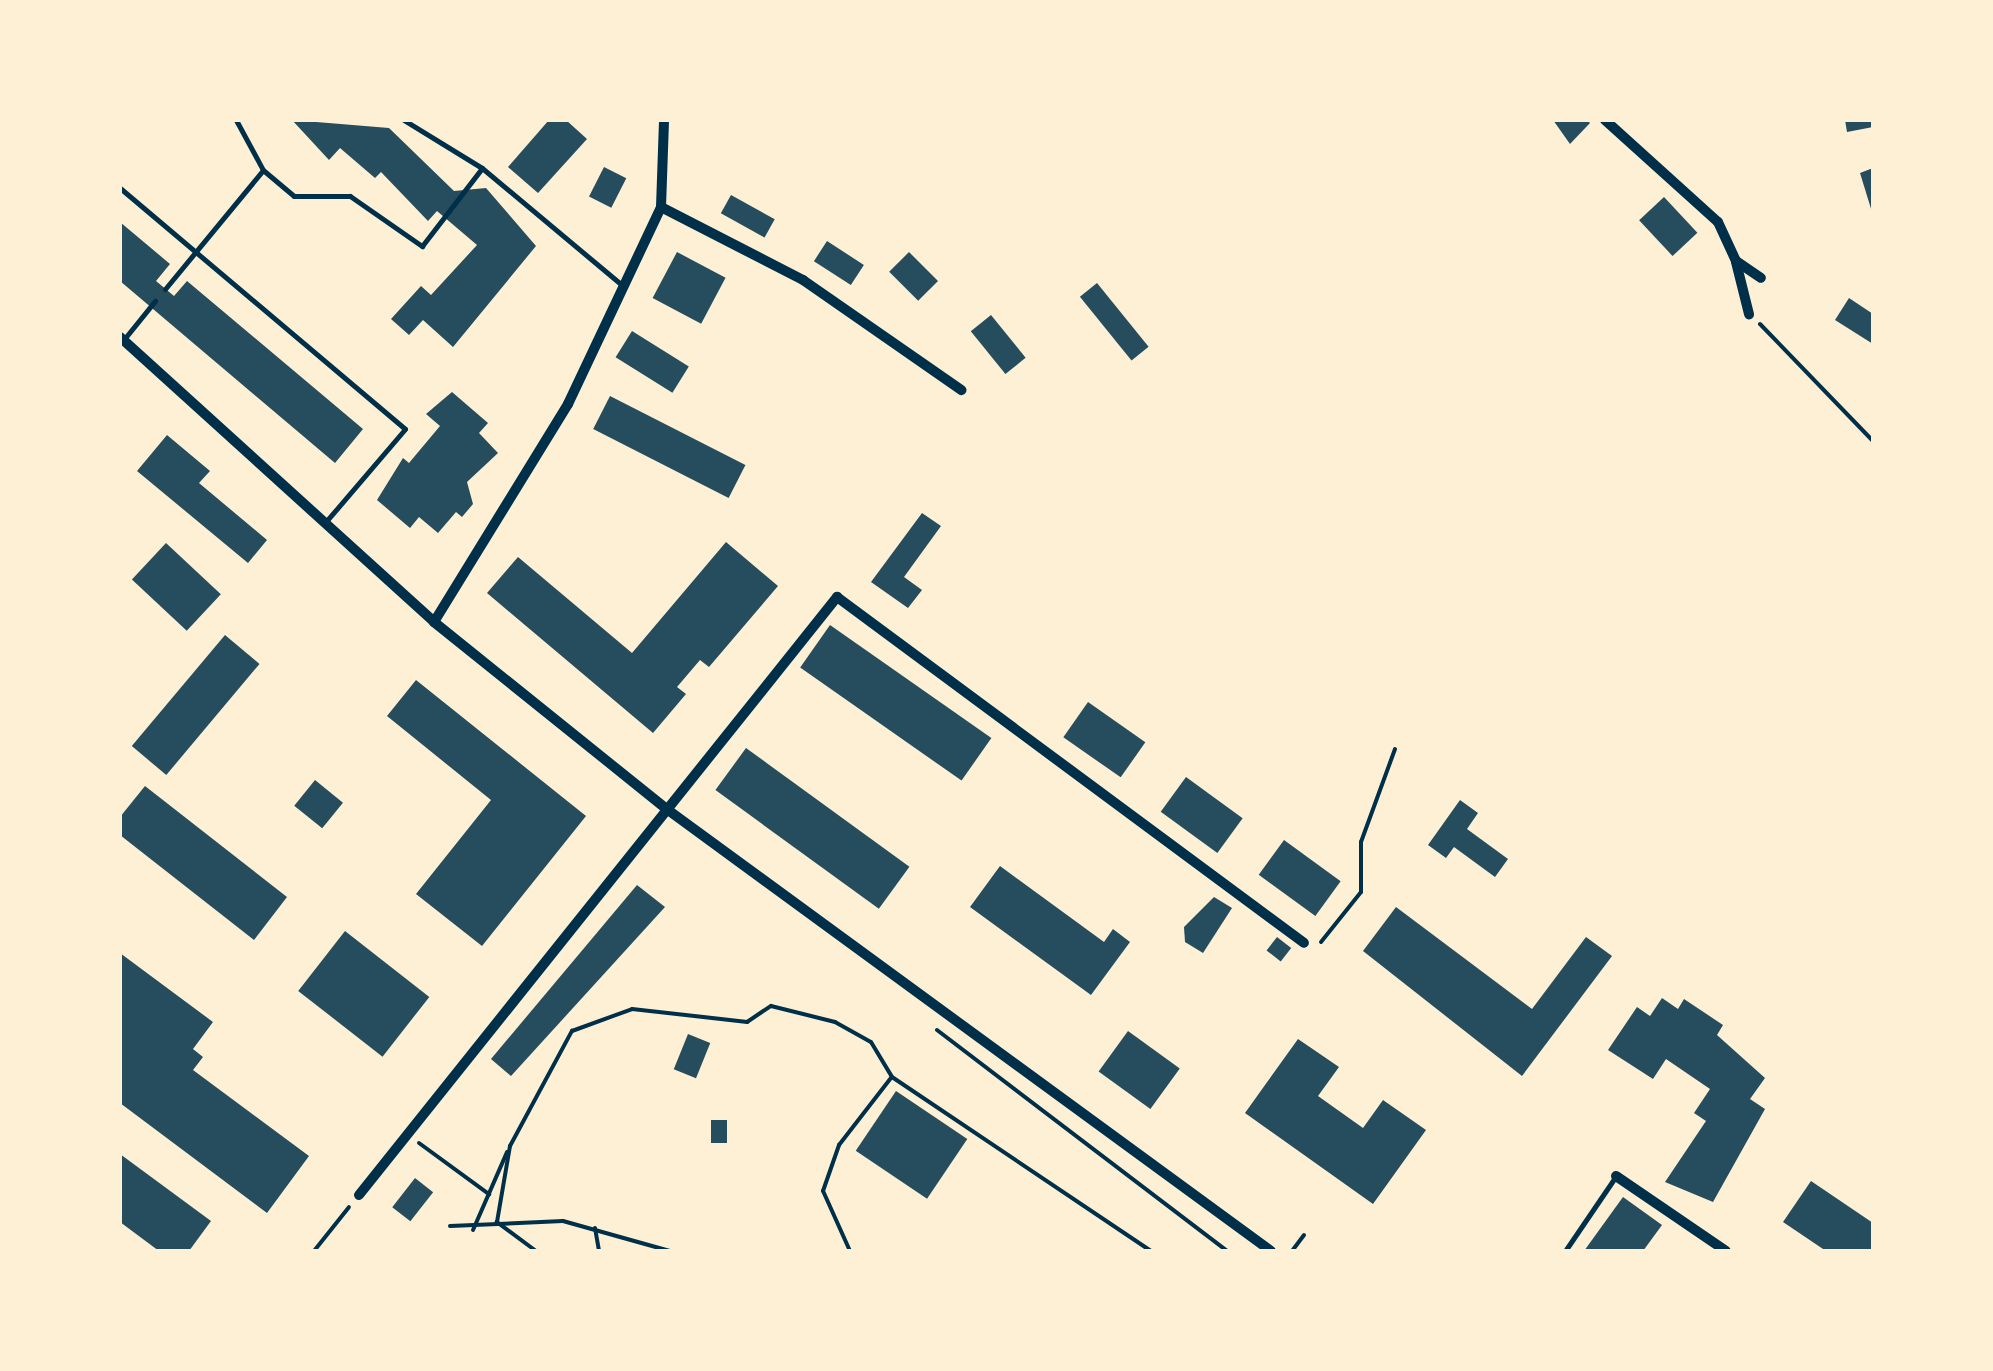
<!DOCTYPE html>
<html>
<head>
<meta charset="utf-8">
<style>
  body { margin:0 }
  #map { position:relative; width:1993px; height:1371px; overflow:hidden; background:#fdf0d5; font-family:Commissioner,sans-serif }
  div>[style] { position:absolute }
  [style*='--x'] { left:calc(var(--x)*1px); top:calc(var(--y)*1px); width:calc(var(--w)*1px); rotate:calc(var(--a)*1deg) }
  .building>* { inset:0; background:#264d5e; transform-origin:0 0 }
  .path>* { height:4px; margin:-2px; padding:0 2px; transform-origin:2px; border-radius:2px; background:#003049 }
  .service>* { height:5px; margin:-2.5px; padding:0 2.5px; transform-origin:2.5px; border-radius:2.5px; background:#003049 }
  .minor>* { height:10px; margin:-5px; padding:0 5px; transform-origin:5px; border-radius:5px; background:#003049 }
  span { translate:-50% -50%; white-space:nowrap; text-align:center; line-height:1.15; -webkit-text-stroke:9px #fdf0d5; paint-order:stroke }
  .frame { position:absolute; inset:0; border:122px solid #fdf0d5; pointer-events:none }
</style>
</head>
<body>
<div id="map">
  <div class="building">
    <i style="clip-path:polygon(292px 120px,389px 128px,454px 191px,486px 188px,536px 246px,453px 347px,423px 320px,409px 335px,391px 319px,421px 286px,431px 295px,477px 245px,437px 211px,428px 221px,381px 172px,375px 178px,340px 148px,329px 160px)"></i>
    <i style="clip-path:polygon(549px 120px,566px 120px,587px 139px,538px 193px,508px 167px)"></i>
    <i style="clip-path:polygon(1553px 120px,1587px 120px,1590px 123px,1570px 144px)"></i>
    <i style="clip-path:polygon(1845px 120px,1873px 120px,1873px 127px,1847px 132px)"></i>
    <i style="left:604px;top:167px;width:25px;height:33px;rotate:27deg"></i>
    <i style="clip-path:polygon(1873px 168px,1873px 212px,1872px 212px,1860px 173px)"></i>
    <i style="left:731px;top:195px;width:50px;height:21px;rotate:29deg"></i>
    <i style="left:1664px;top:197px;width:49px;height:34px;rotate:47deg"></i>
    <i style="clip-path:polygon(120px 222px,170px 264px,156px 281px,174px 296px,187px 281px,363px 429px,335px 463px,120px 281px)"></i>
    <i style="left:827px;top:241px;width:44px;height:24px;rotate:33deg"></i>
    <i style="left:677px;top:252px;width:55px;height:52px;rotate:28deg"></i>
    <i style="left:909px;top:252px;width:41px;height:28px;rotate:45deg"></i>
    <i style="left:1097px;top:283px;width:82px;height:22px;rotate:51deg"></i>
    <i style="clip-path:polygon(1849px 298px,1873px 314px,1873px 344px,1835px 320px)"></i>
    <i style="left:991px;top:315px;width:55px;height:26px;rotate:51deg"></i>
    <i style="left:632px;top:331px;width:67px;height:31px;rotate:32deg"></i>
    <i style="clip-path:polygon(452px 392px,488px 423px,479px 433px,498px 453px,467px 482px,473px 504px,462px 517px,456px 512px,438px 533px,419px 517px,410px 528px,377px 500px,403px 458px,409px 463px,440px 426px,426px 414px)"></i>
    <i style="left:610px;top:396px;width:152px;height:37px;rotate:27deg"></i>
    <i style="clip-path:polygon(167px 435px,210px 471px,199px 483px,267px 540px,248px 563px,137px 471px)"></i>
    <i style="clip-path:polygon(922px 513px,941px 526px,904px 577px,922px 590px,908px 608px,871px 582px)"></i>
    <i style="clip-path:polygon(726px 542px,778px 586px,709px 667px,700px 660px,677px 687px,686px 694px,653px 733px,487px 593px,518px 557px,632px 653px)"></i>
    <i style="left:166px;top:543px;width:75px;height:50px;rotate:43deg"></i>
    <i style="left:830px;top:625px;width:197px;height:52px;rotate:35deg"></i>
    <i style="left:225px;top:635px;width:45px;height:145px;rotate:40deg"></i>
    <i style="clip-path:polygon(416px 680px,586px 816px,482px 946px,416px 894px,491px 800px,387px 716px)"></i>
    <i style="left:1088px;top:702px;width:70px;height:43px;rotate:35deg"></i>
    <i style="left:746px;top:748px;width:202px;height:52px;rotate:36deg"></i>
    <i style="left:1186px;top:777px;width:70px;height:43px;rotate:36deg"></i>
    <i style="left:315px;top:780px;width:36px;height:33px;rotate:39deg"></i>
    <i style="clip-path:polygon(145px 786px,287px 897px,254px 940px,120px 835px,120px 817px)"></i>
    <i style="clip-path:polygon(1460px 800px,1478px 813px,1467px 829px,1508px 859px,1495px 877px,1454px 847px,1446px 858px,1428px 845px)"></i>
    <i style="left:1284px;top:840px;width:70px;height:43px;rotate:36deg"></i>
    <i style="clip-path:polygon(1000px 866px,1104px 942px,1113px 929px,1130px 942px,1091px 995px,970px 907px)"></i>
    <i style="clip-path:polygon(637px 885px,665px 907px,511px 1076px,491px 1059px)"></i>
    <i style="clip-path:polygon(1214px 897px,1232px 908px,1203px 953px,1185px 942px,1184px 927px)"></i>
    <i style="clip-path:polygon(1396px 907px,1532px 1009px,1586px 937px,1612px 956px,1522px 1076px,1363px 951px)"></i>
    <i style="left:345px;top:931px;width:107px;height:76px;rotate:38deg"></i>
    <i style="left:1277px;top:937px;width:18px;height:17px;rotate:38deg"></i>
    <i style="clip-path:polygon(120px 953px,213px 1022px,193px 1049px,203px 1057px,193px 1070px,309px 1156px,267px 1213px,120px 1103px)"></i>
    <i style="clip-path:polygon(1662px 998px,1678px 1009px,1684px 999px,1723px 1025px,1717px 1035px,1765px 1078px,1750px 1099px,1765px 1109px,1713px 1202px,1665px 1182px,1706px 1121px,1694px 1113px,1710px 1089px,1666px 1059px,1653px 1079px,1608px 1050px,1637px 1007px,1650px 1016px)"></i>
    <i style="left:1128px;top:1031px;width:64px;height:50px;rotate:36deg"></i>
    <i style="left:688px;top:1034px;width:24px;height:38px;rotate:22deg"></i>
    <i style="clip-path:polygon(1298px 1039px,1339px 1067px,1318px 1096px,1363px 1128px,1383px 1100px,1426px 1130px,1373px 1204px,1245px 1113px)"></i>
    <i style="left:896px;top:1091px;width:86px;height:72px;rotate:34deg"></i>
    <i style="left:711px;top:1120px;width:16px;height:23px"></i>
    <i style="clip-path:polygon(120px 1154px,211px 1221px,189px 1251px,159px 1251px,120px 1222px)"></i>
    <i style="left:415px;top:1178px;width:23px;height:37px;rotate:38deg"></i>
    <i style="clip-path:polygon(1811px 1181px,1873px 1223px,1873px 1251px,1826px 1251px,1783px 1222px)"></i>
    <i style="clip-path:polygon(1623px 1197px,1662px 1225px,1643px 1251px,1584px 1251px)"></i>
  </div>
  <div class="path">
    <i style="--x:1760;--y:324;--w:163;--a:46"></i>
    <i style="--x:1321;--y:942;--w:64;--a:-51.3"></i>
    <i style="--x:1361;--y:892;--w:50;--a:-90"></i>
    <i style="--x:1361;--y:842;--w:99;--a:-69.9"></i>
    <i style="--x:937;--y:1030;--w:365;--a:37.3"></i>
    <i style="--x:419;--y:1143;--w:87;--a:36.1"></i>
    <i style="--x:450;--y:1226;--w:113;--a:-2.5"></i>
    <i style="--x:563;--y:1221;--w:111;--a:15.7"></i>
    <i style="--x:595;--y:1228;--w:23;--a:80"></i>
    <i style="--x:473;--y:1230;--w:85;--a:-66.4"></i>
    <i style="--x:314;--y:1251;--w:56;--a:-51.5"></i>
    <i style="--x:536;--y:1251;--w:49;--a:-143.4"></i>
    <i style="--x:497;--y:1222;--w:77;--a:-80.3"></i>
    <i style="--x:510;--y:1146;--w:131;--a:-61.7"></i>
    <i style="--x:572;--y:1031;--w:64;--a:-20.1"></i>
    <i style="--x:632;--y:1009;--w:116;--a:6.4"></i>
    <i style="--x:747;--y:1022;--w:29;--a:-34"></i>
    <i style="--x:771;--y:1006;--w:66;--a:14"></i>
    <i style="--x:835;--y:1022;--w:41;--a:29.1"></i>
    <i style="--x:871;--y:1042;--w:41;--a:59"></i>
    <i style="--x:892;--y:1077;--w:312;--a:33.9"></i>
    <i style="--x:850;--y:1251;--w:66;--a:-114.2"></i>
    <i style="--x:823;--y:1191;--w:49;--a:-70.8"></i>
    <i style="--x:839;--y:1145;--w:85;--a:-52.2"></i>
    <i style="--x:1292;--y:1251;--w:20;--a:-53"></i>
  </div>
  <div class="service">
    <i style="--x:236;--y:120;--w:57;--a:61.6"></i>
    <i style="--x:482;--y:168;--w:182;--a:39.9"></i>
    <i style="--x:120;--y:188;--w:373;--a:40.2"></i>
    <i style="--x:405;--y:429;--w:118;--a:130.5"></i>
    <i style="--x:165;--y:289;--w:154;--a:-50.5"></i>
    <i style="--x:263;--y:170;--w:40;--a:40"></i>
    <i style="--x:294;--y:196;--w:56;--a:0"></i>
    <i style="--x:350;--y:196;--w:88;--a:34.8"></i>
    <i style="--x:422;--y:246;--w:98;--a:-52.4"></i>
    <i style="--x:482;--y:168;--w:92;--a:-148.4"></i>
    <i style="--x:125;--y:338;--w:48;--a:-51"></i>
    <i style="--x:1565;--y:1251;--w:91;--a:-55.8"></i>
  </div>
  <div class="minor">
    <i style="--x:1605;--y:120;--w:152;--a:42.1"></i>
    <i style="--x:1718;--y:222;--w:43;--a:65.2"></i>
    <i style="--x:1736;--y:261;--w:30;--a:34"></i>
    <i style="--x:661;--y:207;--w:160;--a:27.2"></i>
    <i style="--x:803;--y:280;--w:193;--a:34.8"></i>
    <i style="--x:1736;--y:262;--w:54;--a:76"></i>
    <i style="--x:120;--y:337;--w:424;--a:42.2"></i>
    <i style="--x:434;--y:622;--w:300;--a:38.8"></i>
    <i style="--x:668;--y:810;--w:747;--a:36.18"></i>
    <i style="--x:434;--y:622;--w:256;--a:-58.4"></i>
    <i style="--x:568;--y:404;--w:218;--a:-64.7"></i>
    <i style="--x:661;--y:207;--w:87;--a:-88"></i>
    <i style="--x:1616;--y:1176;--w:133;--a:34.3"></i>
    <i style="--x:359;--y:1195;--w:766;--a:-51.36"></i>
    <i style="--x:837;--y:597;--w:581;--a:36.53"></i>
  </div>
  <div class="frame"></div>
</div>
</body>
</html>
